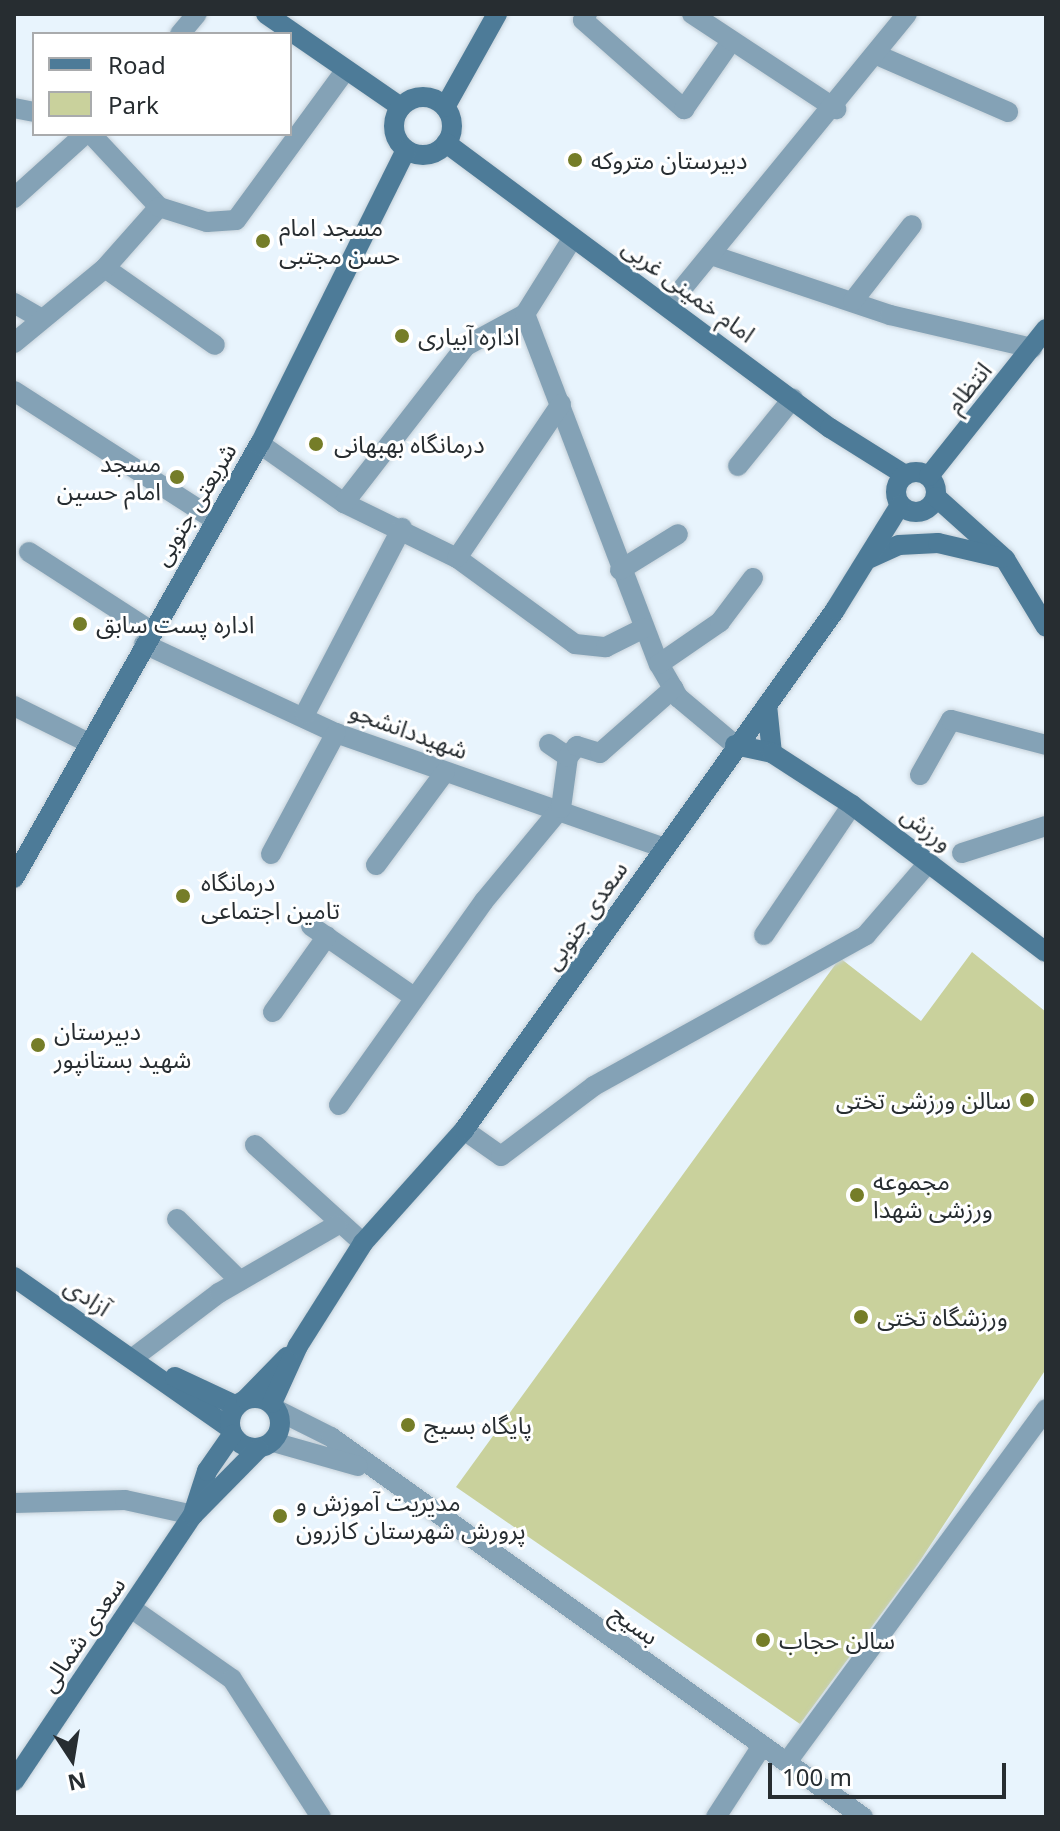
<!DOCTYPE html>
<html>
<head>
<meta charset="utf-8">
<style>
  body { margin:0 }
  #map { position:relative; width:1060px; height:1831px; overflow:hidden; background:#e8f4fd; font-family:"Noto Sans","Noto Sans Arabic",sans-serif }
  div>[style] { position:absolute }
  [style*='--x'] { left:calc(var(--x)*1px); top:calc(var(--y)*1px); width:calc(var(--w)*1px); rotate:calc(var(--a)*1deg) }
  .green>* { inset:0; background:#c9d19c }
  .roads { filter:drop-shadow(0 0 2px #c5d0d8) drop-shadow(0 0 2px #c5d0d8) }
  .minor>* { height:20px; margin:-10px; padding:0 10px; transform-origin:10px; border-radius:10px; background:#84a2b6 }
  .tertiary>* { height:20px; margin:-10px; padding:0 10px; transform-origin:10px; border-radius:10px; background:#84a2b6 }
  .secondary>* { height:20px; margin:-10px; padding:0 10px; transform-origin:10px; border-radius:10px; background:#4d7b98 }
  .secondary>.ring { margin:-10px; padding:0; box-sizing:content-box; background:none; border:20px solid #4d7b98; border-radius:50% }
  .dots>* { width:22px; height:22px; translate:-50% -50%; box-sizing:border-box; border:4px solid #fff; border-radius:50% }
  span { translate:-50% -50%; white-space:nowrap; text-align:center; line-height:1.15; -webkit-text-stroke:6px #fff; paint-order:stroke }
  .poi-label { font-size:24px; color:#272d31 }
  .left { translate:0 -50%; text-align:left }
  .right { translate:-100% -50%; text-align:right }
  .street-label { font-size:24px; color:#272d31 }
  .frame { position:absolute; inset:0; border:16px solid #272d31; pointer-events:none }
  .legend { position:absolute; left:32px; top:32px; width:260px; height:104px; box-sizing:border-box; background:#fff; border:2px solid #a9abad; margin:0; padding:10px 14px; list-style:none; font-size:24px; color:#272d31 }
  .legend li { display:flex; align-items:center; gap:16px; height:40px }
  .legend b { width:40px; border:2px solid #a9abad }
  .north { position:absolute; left:32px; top:1719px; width:80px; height:80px; -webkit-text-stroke:6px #fff; paint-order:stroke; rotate:168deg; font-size:22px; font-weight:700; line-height:32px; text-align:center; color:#272d31 }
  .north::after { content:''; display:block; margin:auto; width:28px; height:36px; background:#272d31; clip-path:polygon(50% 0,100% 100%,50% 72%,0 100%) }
  .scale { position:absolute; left:768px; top:1763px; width:238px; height:36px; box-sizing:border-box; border:4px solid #272d31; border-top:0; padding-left:10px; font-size:24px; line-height:28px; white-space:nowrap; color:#272d31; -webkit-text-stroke:6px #fff; paint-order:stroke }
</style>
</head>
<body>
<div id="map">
  <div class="green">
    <i style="clip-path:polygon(972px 952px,1046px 1012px,1046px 1369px,918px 1564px,800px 1724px,456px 1487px,840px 958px,921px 1021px)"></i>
  </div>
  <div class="roads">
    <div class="minor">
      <i style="--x:587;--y:14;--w:7;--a:124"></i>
      <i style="--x:583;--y:20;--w:135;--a:41.4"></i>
      <i style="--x:684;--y:109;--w:80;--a:-55.1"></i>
      <i style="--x:692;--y:14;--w:173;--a:33.4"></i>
      <i style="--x:180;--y:34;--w:26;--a:-50"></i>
      <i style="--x:877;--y:55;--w:143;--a:23.5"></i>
      <i style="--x:14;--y:108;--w:20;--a:11"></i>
      <i style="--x:91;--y:134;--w:100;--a:47"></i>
      <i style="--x:14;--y:198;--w:96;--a:-42"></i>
      <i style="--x:711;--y:255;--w:189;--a:18.5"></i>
      <i style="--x:890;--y:315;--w:146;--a:13.1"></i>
      <i style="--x:105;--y:268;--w:134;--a:35"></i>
      <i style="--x:853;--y:301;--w:96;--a:-52.2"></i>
      <i style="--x:14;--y:303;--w:28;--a:30"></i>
      <i style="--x:668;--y:306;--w:377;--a:-50.7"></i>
      <i style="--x:525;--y:314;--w:375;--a:69.1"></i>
      <i style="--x:659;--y:664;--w:39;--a:60"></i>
      <i style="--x:679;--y:698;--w:73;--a:40"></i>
      <i style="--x:14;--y:343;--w:118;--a:-39.5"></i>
      <i style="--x:105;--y:268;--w:81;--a:-48.5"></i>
      <i style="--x:159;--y:207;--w:50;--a:17.4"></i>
      <i style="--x:207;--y:222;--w:29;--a:-4"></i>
      <i style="--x:236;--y:220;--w:185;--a:-53.8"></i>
      <i style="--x:14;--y:391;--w:237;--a:32.7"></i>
      <i style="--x:260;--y:444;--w:103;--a:35.1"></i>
      <i style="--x:344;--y:503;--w:126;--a:26"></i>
      <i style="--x:457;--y:558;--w:146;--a:36.1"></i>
      <i style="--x:575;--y:644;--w:31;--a:6"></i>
      <i style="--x:606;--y:647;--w:42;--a:-26.6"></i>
      <i style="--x:738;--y:466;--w:87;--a:-51"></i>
      <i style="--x:344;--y:503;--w:199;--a:-52.2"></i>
      <i style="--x:466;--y:346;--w:67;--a:-28.5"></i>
      <i style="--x:525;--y:314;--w:89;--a:-57.9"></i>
      <i style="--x:29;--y:552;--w:145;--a:32.9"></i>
      <i style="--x:457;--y:558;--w:186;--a:-56"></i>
      <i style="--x:620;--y:570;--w:68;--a:-31.8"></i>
      <i style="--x:144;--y:644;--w:212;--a:24.9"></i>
      <i style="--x:336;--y:733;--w:348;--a:19.3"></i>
      <i style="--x:659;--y:664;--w:74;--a:-34.5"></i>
      <i style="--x:720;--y:622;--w:55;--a:-53.1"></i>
      <i style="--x:14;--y:706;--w:84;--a:26.3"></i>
      <i style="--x:305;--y:714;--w:210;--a:-62.5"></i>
      <i style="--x:549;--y:744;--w:23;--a:34"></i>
      <i style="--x:920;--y:775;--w:63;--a:-60.6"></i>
      <i style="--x:951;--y:720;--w:98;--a:14.7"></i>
      <i style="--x:962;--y:853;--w:88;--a:-17.8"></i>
      <i style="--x:271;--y:854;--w:137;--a:-61.8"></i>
      <i style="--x:376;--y:865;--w:116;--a:-53.4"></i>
      <i style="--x:311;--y:926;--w:125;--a:34.6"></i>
      <i style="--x:764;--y:935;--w:157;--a:-55.9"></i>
      <i style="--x:273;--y:1012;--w:93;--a:-54.6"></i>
      <i style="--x:339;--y:1105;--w:250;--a:-54.6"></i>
      <i style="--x:484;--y:901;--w:121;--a:-50.4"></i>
      <i style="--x:561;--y:808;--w:51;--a:-82.2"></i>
      <i style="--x:568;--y:757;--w:14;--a:-51"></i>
      <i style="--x:577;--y:746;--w:24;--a:17"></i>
      <i style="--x:600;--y:753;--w:98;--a:-41.3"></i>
      <i style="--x:464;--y:1130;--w:45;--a:35.1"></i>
      <i style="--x:501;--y:1156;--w:116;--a:-37"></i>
      <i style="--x:594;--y:1086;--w:311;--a:-29"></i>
      <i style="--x:866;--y:935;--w:96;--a:-49.2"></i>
      <i style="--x:255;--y:1145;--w:146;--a:42.2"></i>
      <i style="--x:177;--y:1219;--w:88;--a:44.5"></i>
      <i style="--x:133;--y:1358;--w:108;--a:-37.1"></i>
      <i style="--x:219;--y:1293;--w:136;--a:-30"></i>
      <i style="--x:14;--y:1503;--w:111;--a:-1.5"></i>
      <i style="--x:125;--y:1500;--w:70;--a:12.4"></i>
      <i style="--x:131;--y:1608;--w:123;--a:35.1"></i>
      <i style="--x:232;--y:1679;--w:164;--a:57.2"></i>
      <i style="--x:787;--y:1762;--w:438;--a:-53.7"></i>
      <i style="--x:716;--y:1817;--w:85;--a:-57.1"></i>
    </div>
    <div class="tertiary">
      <i style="--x:277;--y:1410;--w:60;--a:26.6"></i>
      <i style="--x:331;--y:1437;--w:654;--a:35.54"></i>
      <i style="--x:273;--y:1442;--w:88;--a:15.8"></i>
    </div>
    <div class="secondary">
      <i style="--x:266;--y:14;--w:164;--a:34.6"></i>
      <i class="ring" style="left:394px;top:97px;width:38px;height:38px"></i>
      <i style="--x:445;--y:107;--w:107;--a:-60.8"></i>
      <i style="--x:446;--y:143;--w:478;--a:36.6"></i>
      <i style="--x:830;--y:428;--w:89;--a:32.1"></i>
      <i class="ring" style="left:896px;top:472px;width:20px;height:20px"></i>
      <i style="--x:929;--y:476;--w:188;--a:-51.5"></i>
      <i style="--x:936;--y:497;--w:93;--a:41.9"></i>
      <i style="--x:1005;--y:559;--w:79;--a:58.9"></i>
      <i style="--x:870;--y:558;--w:32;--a:-24"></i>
      <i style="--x:899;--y:545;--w:39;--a:-3"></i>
      <i style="--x:938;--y:543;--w:66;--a:13.2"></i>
      <i style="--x:767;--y:705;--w:48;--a:84.1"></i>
      <i style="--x:735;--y:745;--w:38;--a:12"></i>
      <i style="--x:772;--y:753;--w:95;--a:33"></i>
      <i style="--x:852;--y:805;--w:243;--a:37.2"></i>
      <i style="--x:14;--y:878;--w:499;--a:-60.5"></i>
      <i style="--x:260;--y:444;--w:328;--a:-63.6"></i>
      <i style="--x:14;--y:1277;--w:264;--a:35"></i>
      <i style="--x:175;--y:1377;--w:68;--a:25.1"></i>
      <i class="ring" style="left:230px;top:1398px;width:30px;height:30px"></i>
      <i style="--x:246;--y:1399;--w:59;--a:-45.7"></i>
      <i style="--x:272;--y:1403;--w:63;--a:-65.5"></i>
      <i style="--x:298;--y:1346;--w:122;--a:-57.7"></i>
      <i style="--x:363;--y:1243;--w:152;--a:-48.2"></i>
      <i style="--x:464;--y:1130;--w:639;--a:-54.49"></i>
      <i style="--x:835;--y:610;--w:123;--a:-58.2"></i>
      <i style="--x:194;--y:1511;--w:42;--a:-72"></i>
      <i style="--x:207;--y:1471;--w:44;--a:-55.2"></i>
      <i style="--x:14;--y:1781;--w:321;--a:-56.1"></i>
      <i style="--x:193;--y:1515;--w:93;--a:-45.4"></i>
    </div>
  </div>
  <div class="dots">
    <i style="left:575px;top:160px;background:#757d28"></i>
    <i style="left:263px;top:241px;background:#757d28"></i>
    <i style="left:402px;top:336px;background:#757d28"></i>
    <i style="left:316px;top:444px;background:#757d28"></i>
    <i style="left:177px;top:477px;background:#757d28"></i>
    <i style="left:80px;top:624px;background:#757d28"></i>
    <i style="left:183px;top:896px;background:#757d28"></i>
    <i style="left:38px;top:1045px;background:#757d28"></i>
    <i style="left:1027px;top:1100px;background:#757d28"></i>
    <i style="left:857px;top:1195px;background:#757d28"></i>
    <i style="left:861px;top:1317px;background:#757d28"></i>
    <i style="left:408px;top:1425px;background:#757d28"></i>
    <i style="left:280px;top:1516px;background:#757d28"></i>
    <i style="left:763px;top:1640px;background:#757d28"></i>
  </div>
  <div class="poi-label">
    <span class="left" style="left:591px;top:160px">دبیرستان متروکه</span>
    <span class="left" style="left:279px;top:241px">مسجد امام<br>حسن مجتبی</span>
    <span class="left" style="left:418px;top:336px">اداره آبیاری</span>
    <span class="left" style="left:334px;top:444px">درمانگاه بهبهانی</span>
    <span class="right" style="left:161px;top:477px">مسجد<br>امام حسین</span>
    <span class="left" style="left:96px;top:624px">اداره پست سابق</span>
    <span class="left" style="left:201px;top:896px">درمانگاه<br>تامین اجتماعی</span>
    <span class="left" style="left:54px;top:1045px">دبیرستان<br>شهید بستانپور</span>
    <span class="right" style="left:1011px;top:1100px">سالن ورزشی تختی</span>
    <span class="left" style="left:873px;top:1195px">مجموعه<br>ورزشی شهدا</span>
    <span class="left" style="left:877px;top:1317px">ورزشگاه تختی</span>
    <span class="left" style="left:424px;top:1425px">پایگاه بسیج</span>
    <span class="left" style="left:296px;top:1516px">مدیریت آموزش و<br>پرورش شهرستان کازرون</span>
    <span class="left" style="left:779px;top:1640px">سالن حجاب</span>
  </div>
  <div class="street-label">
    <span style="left:689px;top:290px;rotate:36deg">امام خمینی غربی</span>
    <span style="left:968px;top:387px;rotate:-51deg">انتظام</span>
    <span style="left:194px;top:504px;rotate:-59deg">شریعتی جنوبی</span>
    <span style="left:409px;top:730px;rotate:20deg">شهیددانشجو</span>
    <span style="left:927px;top:828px;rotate:37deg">ورزش</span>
    <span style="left:585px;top:915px;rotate:-55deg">سعدی جنوبی</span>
    <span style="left:88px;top:1296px;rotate:34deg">آزادی</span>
    <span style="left:635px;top:1624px;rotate:35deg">بسیج</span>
    <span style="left:82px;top:1634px;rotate:-56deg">سعدی شمالی</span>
  </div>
  <div class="frame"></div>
  <ul class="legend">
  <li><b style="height:10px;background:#4d7b98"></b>Road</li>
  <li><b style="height:22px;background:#c9d19c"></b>Park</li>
  </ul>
  <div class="north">N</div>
  <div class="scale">100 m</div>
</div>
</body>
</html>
